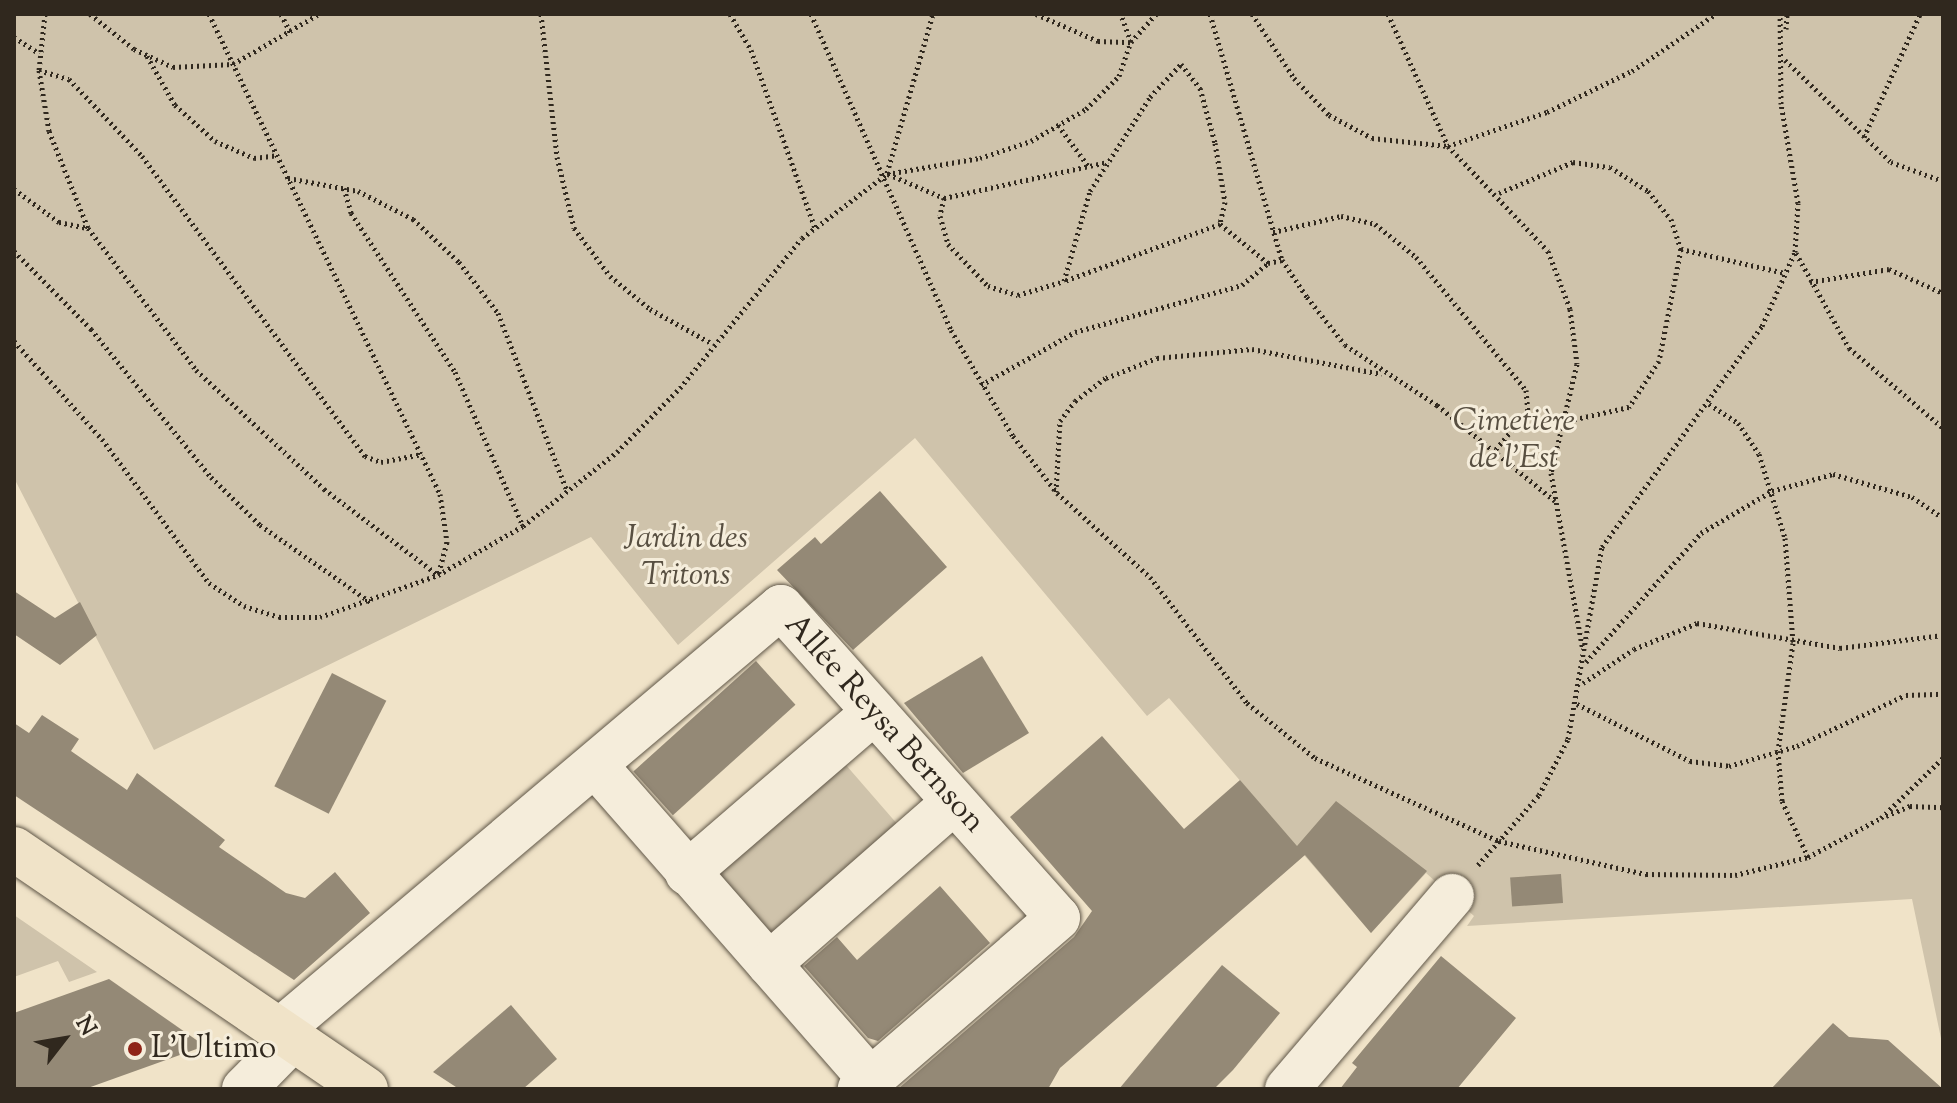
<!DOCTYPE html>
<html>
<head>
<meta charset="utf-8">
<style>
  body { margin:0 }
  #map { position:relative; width:1957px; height:1103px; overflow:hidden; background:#f0e3c8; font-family:"Sorts Mill Goudy",serif }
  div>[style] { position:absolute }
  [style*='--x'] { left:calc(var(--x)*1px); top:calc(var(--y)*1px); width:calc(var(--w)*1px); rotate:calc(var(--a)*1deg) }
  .green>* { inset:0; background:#cfc3ab; transform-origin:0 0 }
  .building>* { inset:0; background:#948976; transform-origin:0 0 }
  .path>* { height:5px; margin-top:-2.5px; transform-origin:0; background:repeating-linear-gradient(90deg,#30281e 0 2px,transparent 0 6px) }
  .roads { filter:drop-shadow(0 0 2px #605748) drop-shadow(0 0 2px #605748) }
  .minor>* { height:44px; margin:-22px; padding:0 22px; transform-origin:22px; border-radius:22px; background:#f5eddb }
  .major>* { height:44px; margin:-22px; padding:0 22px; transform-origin:22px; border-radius:22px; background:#f0e3c8 }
  .dots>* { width:22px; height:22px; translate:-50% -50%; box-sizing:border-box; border:4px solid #f5eddb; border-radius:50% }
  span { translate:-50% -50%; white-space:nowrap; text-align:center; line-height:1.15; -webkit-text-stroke:6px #f5eddb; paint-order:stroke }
  .park-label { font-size:32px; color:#584f41; font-style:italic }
  .street-label { font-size:32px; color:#30281e }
  .poi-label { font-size:32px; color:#30281e }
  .left { translate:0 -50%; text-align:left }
  .frame { position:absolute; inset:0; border:16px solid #30281e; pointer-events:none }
  .north { position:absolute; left:24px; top:999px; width:80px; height:80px; -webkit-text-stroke:6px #f5eddb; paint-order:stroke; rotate:59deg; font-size:22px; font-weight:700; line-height:32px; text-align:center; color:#30281e }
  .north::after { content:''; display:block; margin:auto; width:28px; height:36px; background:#30281e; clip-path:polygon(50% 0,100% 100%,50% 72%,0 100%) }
</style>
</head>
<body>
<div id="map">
  <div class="green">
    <i style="clip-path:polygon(14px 14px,1943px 14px,1943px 1048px,1912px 899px,1467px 926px,1474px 916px,1426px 873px,1371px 933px,1169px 698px,1147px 716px,915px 438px,678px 645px,591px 537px,154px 750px,14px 478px)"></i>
    <i style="left:819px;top:734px;width:154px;height:183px;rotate:49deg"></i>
    <i style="clip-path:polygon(14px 915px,97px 972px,69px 982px,58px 961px,14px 977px)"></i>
  </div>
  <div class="building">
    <i style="clip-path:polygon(880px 491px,947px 567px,853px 650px,777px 570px,815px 537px,821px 544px)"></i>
    <i style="clip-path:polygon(14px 591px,55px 618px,80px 602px,97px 635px,60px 665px,14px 634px)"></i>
    <i style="clip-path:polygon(982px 656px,1029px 733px,963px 773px,904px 703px)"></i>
    <i style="left:756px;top:661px;width:59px;height:165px;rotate:48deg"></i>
    <i style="left:332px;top:673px;width:61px;height:127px;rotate:27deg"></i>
    <i style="clip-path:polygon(42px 715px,79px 739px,71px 751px,127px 790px,137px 773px,225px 840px,219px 847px,286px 893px,305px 898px,335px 872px,370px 913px,294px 980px,14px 795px,14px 723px,29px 733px)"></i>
    <i style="clip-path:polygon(1102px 736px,1184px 829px,1240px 780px,1297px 846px,1336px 801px,1427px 871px,1371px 933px,1305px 855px,1060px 1068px,1048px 1089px,898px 1089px,1074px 937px,1092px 911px,1010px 817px)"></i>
    <i style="left:1561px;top:874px;width:29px;height:51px;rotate:86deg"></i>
    <i style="clip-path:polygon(940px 886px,990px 943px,878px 1041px,868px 1038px,804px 966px,837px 937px,857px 960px)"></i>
    <i style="clip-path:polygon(1441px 956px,1516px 1018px,1457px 1089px,1340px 1089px,1357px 1067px,1352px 1063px)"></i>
    <i style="clip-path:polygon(1222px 965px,1280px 1013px,1233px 1070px,1214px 1089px,1119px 1089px)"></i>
    <i style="clip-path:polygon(109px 979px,205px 1046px,85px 1089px,14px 1089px,14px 1013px)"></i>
    <i style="clip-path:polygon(511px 1005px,557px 1059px,523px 1089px,459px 1089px,433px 1072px)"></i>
    <i style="clip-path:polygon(1833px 1023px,1849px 1037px,1888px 1040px,1943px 1089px,1771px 1089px)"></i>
  </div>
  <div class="path">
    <i style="--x:45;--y:14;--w:56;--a:96.1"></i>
    <i style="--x:39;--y:70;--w:62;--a:80.7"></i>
    <i style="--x:49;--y:131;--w:105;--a:68.1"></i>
    <i style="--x:88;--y:228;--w:178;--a:52.7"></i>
    <i style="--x:196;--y:370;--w:175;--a:42.9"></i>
    <i style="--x:324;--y:489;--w:143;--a:37"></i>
    <i style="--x:90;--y:14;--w:56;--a:38.5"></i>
    <i style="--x:134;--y:49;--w:43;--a:24.8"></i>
    <i style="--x:173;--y:67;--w:60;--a:-2.9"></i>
    <i style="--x:233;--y:64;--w:99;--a:-30.2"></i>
    <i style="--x:209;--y:14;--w:533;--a:64.3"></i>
    <i style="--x:440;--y:494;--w:49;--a:81.7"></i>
    <i style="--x:447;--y:542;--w:34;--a:105"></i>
    <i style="--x:438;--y:575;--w:98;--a:-30"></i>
    <i style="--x:523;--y:526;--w:120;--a:-38.2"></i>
    <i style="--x:617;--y:452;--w:90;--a:-45.5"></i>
    <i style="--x:680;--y:388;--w:193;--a:-50.9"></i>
    <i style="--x:802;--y:238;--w:106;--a:-37"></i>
    <i style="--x:887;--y:174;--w:94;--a:-9.8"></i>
    <i style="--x:980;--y:158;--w:54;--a:-18.4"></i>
    <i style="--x:1031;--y:141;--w:64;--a:-30.2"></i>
    <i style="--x:1086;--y:109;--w:47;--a:-45"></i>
    <i style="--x:1119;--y:76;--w:36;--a:-71"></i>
    <i style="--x:1131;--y:42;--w:38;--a:-48"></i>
    <i style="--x:281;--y:14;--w:22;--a:63"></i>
    <i style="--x:541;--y:14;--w:144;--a:83.6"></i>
    <i style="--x:557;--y:157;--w:73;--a:76.5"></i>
    <i style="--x:574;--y:228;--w:60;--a:53.1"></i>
    <i style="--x:610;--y:276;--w:52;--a:39.5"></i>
    <i style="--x:650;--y:309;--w:72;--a:29.1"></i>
    <i style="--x:730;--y:14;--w:42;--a:59.7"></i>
    <i style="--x:751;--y:50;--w:189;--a:70.2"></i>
    <i style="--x:811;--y:14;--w:346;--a:66.1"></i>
    <i style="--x:951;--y:330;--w:123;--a:59.7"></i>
    <i style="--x:1013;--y:436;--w:72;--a:52.3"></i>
    <i style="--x:1057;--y:493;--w:125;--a:42.1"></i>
    <i style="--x:1150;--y:577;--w:159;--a:52.4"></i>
    <i style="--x:1247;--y:703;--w:87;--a:39"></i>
    <i style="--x:1315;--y:758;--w:202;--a:24.3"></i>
    <i style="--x:1499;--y:841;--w:151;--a:12.7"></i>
    <i style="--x:1646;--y:874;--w:89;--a:0.6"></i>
    <i style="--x:1735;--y:875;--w:75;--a:-13.9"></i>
    <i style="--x:1808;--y:857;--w:83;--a:-28.1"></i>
    <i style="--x:1881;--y:818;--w:86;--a:-44.1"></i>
    <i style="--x:1036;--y:14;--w:68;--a:23.5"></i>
    <i style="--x:1098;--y:41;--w:33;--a:2"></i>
    <i style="--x:1131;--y:42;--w:30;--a:-110"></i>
    <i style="--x:1210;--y:14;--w:256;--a:73.7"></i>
    <i style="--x:1282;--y:260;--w:45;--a:56"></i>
    <i style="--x:1307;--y:297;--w:61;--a:51.6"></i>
    <i style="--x:1345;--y:345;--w:110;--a:33.1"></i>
    <i style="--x:1437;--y:405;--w:152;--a:39.1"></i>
    <i style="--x:1252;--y:14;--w:77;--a:56.7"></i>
    <i style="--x:1294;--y:78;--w:51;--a:46.6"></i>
    <i style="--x:1329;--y:115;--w:49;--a:28.1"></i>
    <i style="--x:1372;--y:138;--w:76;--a:6"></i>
    <i style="--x:1448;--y:146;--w:145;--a:46.4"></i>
    <i style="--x:1548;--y:251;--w:62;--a:69.2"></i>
    <i style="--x:1570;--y:309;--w:55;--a:82.7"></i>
    <i style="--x:1577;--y:364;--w:112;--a:103.4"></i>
    <i style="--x:1551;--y:473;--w:180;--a:79.8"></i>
    <i style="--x:1388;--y:14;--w:145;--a:65.6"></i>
    <i style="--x:1448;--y:146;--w:105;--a:-19"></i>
    <i style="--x:1547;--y:112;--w:94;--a:-25.8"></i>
    <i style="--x:1632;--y:71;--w:102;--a:-34.2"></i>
    <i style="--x:1786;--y:29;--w:15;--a:-86"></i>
    <i style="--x:14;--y:37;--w:30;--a:33"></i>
    <i style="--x:147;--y:56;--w:56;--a:60.3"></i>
    <i style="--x:175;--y:105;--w:54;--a:42"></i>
    <i style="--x:215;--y:141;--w:43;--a:23.6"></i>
    <i style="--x:254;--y:158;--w:23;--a:-7"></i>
    <i style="--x:1785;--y:60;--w:147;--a:43.9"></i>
    <i style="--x:1891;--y:162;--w:55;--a:20.1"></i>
    <i style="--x:39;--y:70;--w:31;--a:17"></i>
    <i style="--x:69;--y:79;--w:106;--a:46.5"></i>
    <i style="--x:142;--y:156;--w:374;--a:53.4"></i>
    <i style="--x:365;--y:456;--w:17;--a:21"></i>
    <i style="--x:381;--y:462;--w:42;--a:-11"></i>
    <i style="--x:1058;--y:125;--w:52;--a:53.6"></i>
    <i style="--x:1864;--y:137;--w:135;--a:-65.5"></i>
    <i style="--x:887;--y:173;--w:166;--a:-73.9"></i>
    <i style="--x:888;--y:174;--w:61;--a:23.2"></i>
    <i style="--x:944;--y:198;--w:168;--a:-12.4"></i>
    <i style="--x:288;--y:178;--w:71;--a:10.5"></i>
    <i style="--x:358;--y:191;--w:62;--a:27"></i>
    <i style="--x:413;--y:219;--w:63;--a:43.1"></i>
    <i style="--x:459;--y:262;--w:64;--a:52.6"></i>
    <i style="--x:498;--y:313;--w:191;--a:68.8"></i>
    <i style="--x:344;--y:188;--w:26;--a:74"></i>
    <i style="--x:351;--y:213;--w:190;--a:56.8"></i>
    <i style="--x:455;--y:372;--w:168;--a:66.2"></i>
    <i style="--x:14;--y:189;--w:56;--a:36.3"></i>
    <i style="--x:59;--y:222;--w:30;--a:12"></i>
    <i style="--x:1499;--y:193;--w:80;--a:-22.7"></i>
    <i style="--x:1573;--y:162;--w:37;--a:8"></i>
    <i style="--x:1610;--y:167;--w:45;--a:32.3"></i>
    <i style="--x:1648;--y:191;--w:36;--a:51"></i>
    <i style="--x:1671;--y:219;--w:32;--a:72"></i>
    <i style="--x:1681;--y:249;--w:114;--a:101.1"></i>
    <i style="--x:1659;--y:361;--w:55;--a:123.1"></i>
    <i style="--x:1629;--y:407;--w:64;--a:167.3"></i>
    <i style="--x:944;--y:198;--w:18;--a:103"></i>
    <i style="--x:940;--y:216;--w:29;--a:74"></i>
    <i style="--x:948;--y:244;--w:58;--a:46.4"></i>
    <i style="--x:988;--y:286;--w:31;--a:17"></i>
    <i style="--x:1018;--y:295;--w:48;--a:-16.9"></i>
    <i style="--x:1220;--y:224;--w:166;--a:159.9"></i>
    <i style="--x:1064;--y:281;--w:94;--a:-73.9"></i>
    <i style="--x:1090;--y:191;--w:112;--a:-57.4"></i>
    <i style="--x:1150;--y:97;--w:45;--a:-46.8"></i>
    <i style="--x:1181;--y:64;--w:31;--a:52"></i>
    <i style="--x:1200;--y:88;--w:57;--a:74.7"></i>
    <i style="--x:1215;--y:143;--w:60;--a:80.4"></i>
    <i style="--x:1225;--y:202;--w:23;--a:103"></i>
    <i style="--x:1220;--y:224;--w:62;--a:39.1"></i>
    <i style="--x:1268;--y:263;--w:14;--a:-12"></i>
    <i style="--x:1273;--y:232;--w:70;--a:-13.2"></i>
    <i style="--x:1341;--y:216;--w:35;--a:13"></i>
    <i style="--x:1375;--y:224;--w:53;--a:38.8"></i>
    <i style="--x:1416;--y:257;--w:173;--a:50.4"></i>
    <i style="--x:1526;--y:390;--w:21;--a:85"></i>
    <i style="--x:1528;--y:411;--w:50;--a:130.1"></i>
    <i style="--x:1681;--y:249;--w:107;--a:13"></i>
    <i style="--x:14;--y:251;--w:110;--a:45.4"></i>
    <i style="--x:91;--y:329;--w:191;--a:51"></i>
    <i style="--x:211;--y:477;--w:69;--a:44.4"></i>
    <i style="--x:260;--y:525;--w:136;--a:34.9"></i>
    <i style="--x:1796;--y:253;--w:109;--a:60.8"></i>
    <i style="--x:1849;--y:348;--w:123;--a:40.4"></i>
    <i style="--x:1810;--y:282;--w:80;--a:-9.3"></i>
    <i style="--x:1889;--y:269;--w:59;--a:24"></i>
    <i style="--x:14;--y:341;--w:132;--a:48.1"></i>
    <i style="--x:102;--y:439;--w:179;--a:53.4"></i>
    <i style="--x:209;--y:583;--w:42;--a:33.3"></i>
    <i style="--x:244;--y:606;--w:37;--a:17"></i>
    <i style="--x:279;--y:617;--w:41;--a:0"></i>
    <i style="--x:320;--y:617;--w:125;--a:-19.6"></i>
    <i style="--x:981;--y:385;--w:108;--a:-29.4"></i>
    <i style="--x:1075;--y:332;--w:173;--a:-15.7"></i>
    <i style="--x:1242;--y:285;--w:34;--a:-40"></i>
    <i style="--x:1709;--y:404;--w:35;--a:33"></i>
    <i style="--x:1738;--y:423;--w:37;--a:56"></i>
    <i style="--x:1759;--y:454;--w:88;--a:72.8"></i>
    <i style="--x:1785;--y:538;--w:105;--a:85.6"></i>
    <i style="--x:1793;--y:643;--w:109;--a:97.9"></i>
    <i style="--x:1778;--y:751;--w:50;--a:85.4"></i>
    <i style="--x:1782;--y:801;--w:62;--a:65.1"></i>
    <i style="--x:1056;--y:492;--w:71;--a:-86.8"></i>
    <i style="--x:1060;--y:421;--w:25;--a:-53"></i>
    <i style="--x:1075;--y:401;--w:39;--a:-37"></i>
    <i style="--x:1106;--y:378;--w:55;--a:-21.4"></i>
    <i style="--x:1157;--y:358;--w:95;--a:-5.4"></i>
    <i style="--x:1252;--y:349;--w:132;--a:10.9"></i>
    <i style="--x:1586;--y:662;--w:173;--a:-48.3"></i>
    <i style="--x:1701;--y:533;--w:82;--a:-30.6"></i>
    <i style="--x:1772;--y:491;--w:63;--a:-15.6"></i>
    <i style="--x:1833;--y:474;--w:82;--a:16.2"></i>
    <i style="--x:1912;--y:497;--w:37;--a:34"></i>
    <i style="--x:1583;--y:683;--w:61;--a:-33.7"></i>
    <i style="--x:1634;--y:649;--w:68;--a:-22.4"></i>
    <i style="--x:1697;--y:623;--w:145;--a:9.9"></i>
    <i style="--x:1840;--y:648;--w:104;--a:-7.2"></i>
    <i style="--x:1577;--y:704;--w:127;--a:26.8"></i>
    <i style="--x:1690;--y:761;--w:39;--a:7"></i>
    <i style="--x:1729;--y:766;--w:71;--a:-16.4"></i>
    <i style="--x:1797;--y:746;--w:120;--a:-25.1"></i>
    <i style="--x:1906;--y:695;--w:37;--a:-2"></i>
    <i style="--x:1886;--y:816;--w:26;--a:-23"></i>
    <i style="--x:1910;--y:806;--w:33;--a:2"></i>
    <i style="--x:1478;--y:865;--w:93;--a:-48.9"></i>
    <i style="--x:1539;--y:795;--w:63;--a:-62.6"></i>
    <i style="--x:1568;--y:739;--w:195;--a:-80"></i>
    <i style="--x:1602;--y:547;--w:273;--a:-54.1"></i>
    <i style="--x:1762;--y:326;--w:81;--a:-66"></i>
    <i style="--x:1795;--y:252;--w:49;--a:-86.5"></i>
    <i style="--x:1798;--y:203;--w:100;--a:-99.7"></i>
    <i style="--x:1781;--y:104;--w:90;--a:-90.6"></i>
  </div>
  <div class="roads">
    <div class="minor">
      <i style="--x:595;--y:765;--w:419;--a:48.8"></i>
      <i style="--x:687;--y:873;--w:247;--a:-40.7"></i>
      <i style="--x:769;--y:964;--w:246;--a:-41.2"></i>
      <i style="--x:279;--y:1031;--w:657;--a:-40.19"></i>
      <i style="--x:781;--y:607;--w:416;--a:48.3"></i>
      <i style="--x:1058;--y:918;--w:262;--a:139.2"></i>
      <i style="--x:244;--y:1089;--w:69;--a:-45.6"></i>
      <i style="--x:1287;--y:1089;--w:254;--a:-49.5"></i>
    </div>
    <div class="major">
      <i style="--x:14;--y:849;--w:426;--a:34.3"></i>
    </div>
  </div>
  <div class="dots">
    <i style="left:135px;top:1049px;background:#8f2418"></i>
  </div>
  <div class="park-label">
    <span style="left:1514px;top:441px">Cimetière<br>de l'Est</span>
    <span style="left:686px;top:558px">Jardin des<br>Tritons</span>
  </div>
  <div class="street-label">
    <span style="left:884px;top:724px;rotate:48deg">Allée Reysa Bernson</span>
  </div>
  <div class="poi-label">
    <span class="left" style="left:151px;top:1049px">L'Ultimo</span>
  </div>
  <div class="frame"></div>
  <div class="north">N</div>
</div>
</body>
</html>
